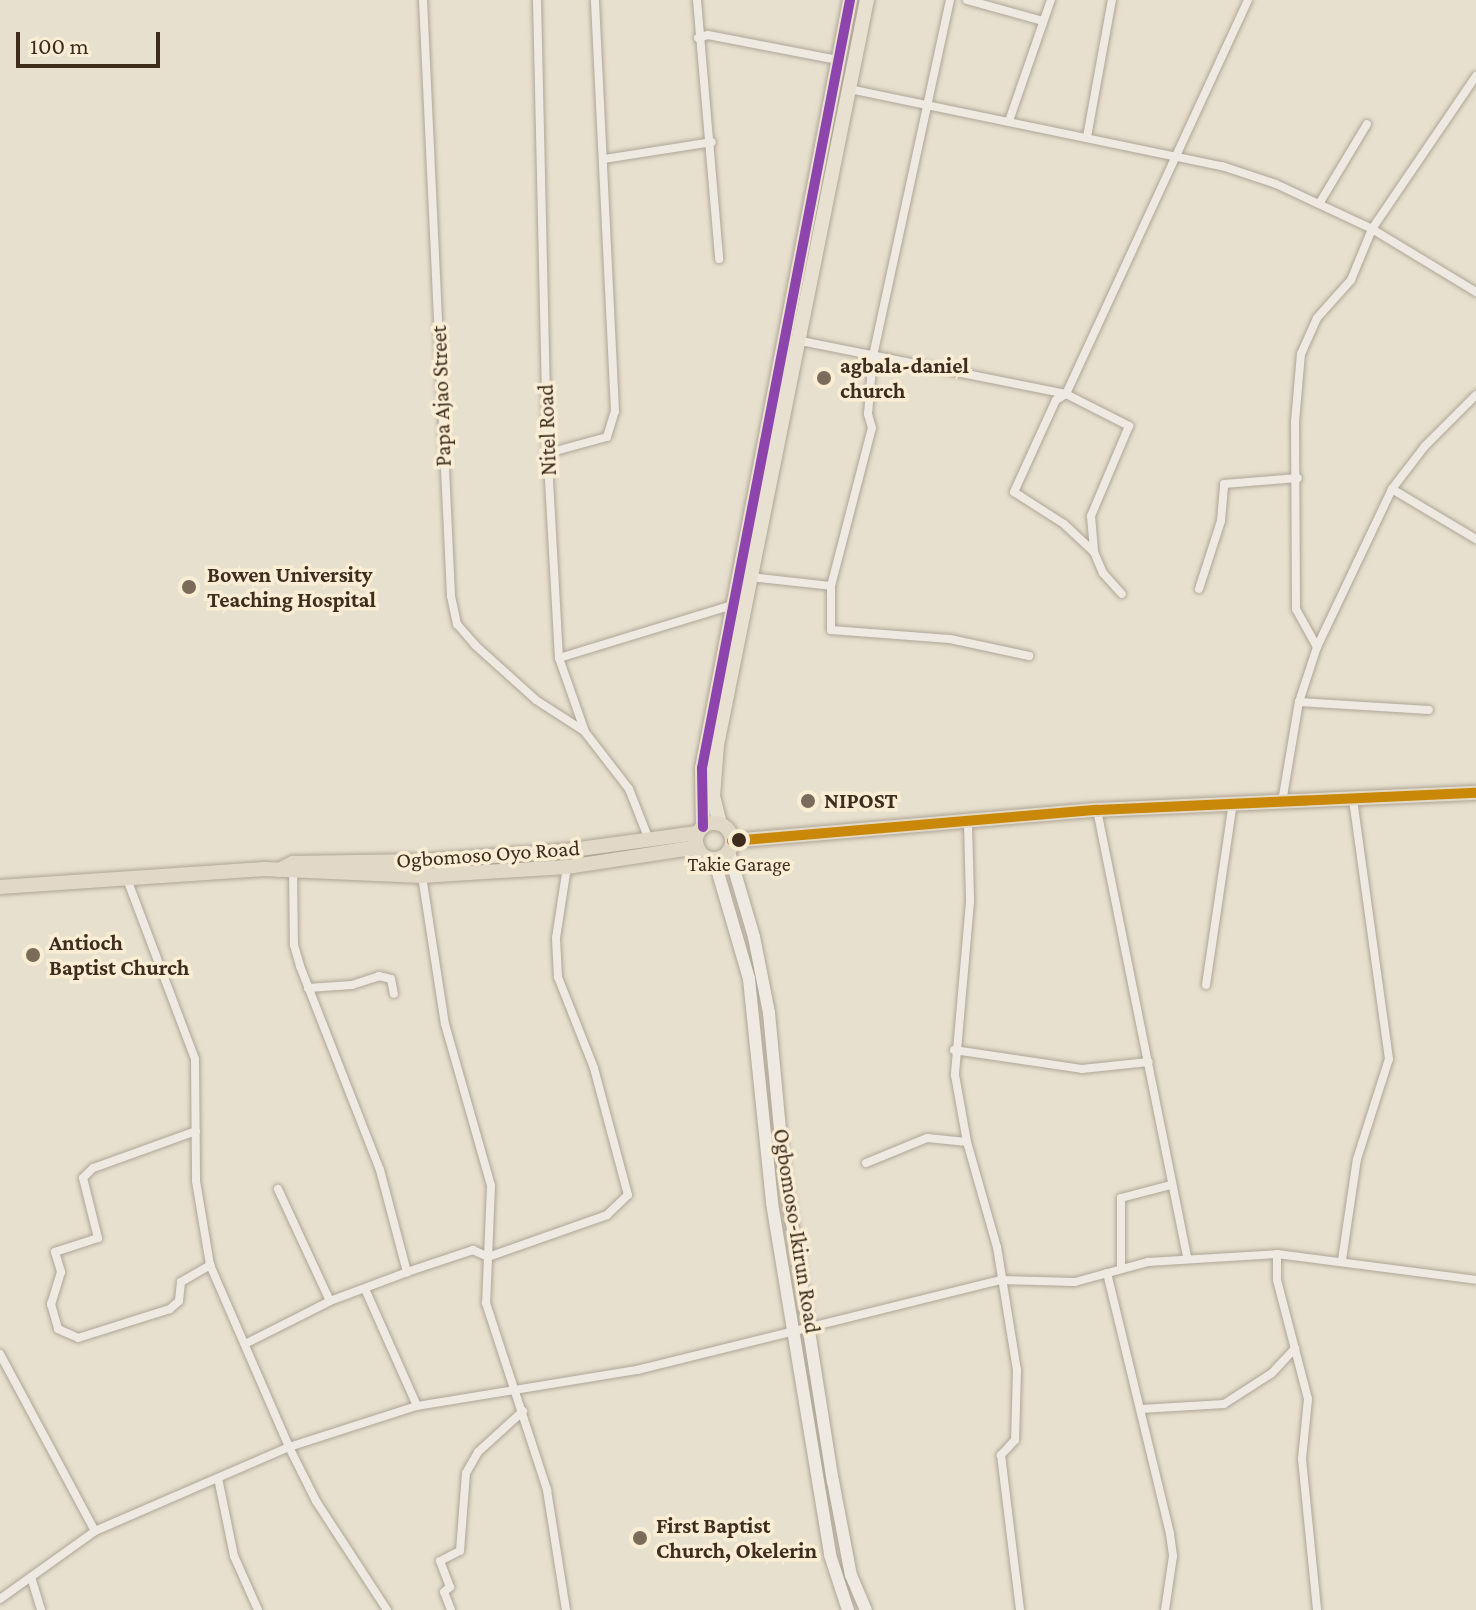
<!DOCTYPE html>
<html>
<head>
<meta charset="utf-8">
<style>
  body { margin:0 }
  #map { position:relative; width:1476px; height:1610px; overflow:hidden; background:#e8e0ce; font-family:"Crimson Pro",serif }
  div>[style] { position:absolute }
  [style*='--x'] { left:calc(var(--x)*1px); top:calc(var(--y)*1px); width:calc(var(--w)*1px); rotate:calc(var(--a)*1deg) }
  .roads { filter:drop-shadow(0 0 2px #aea597) drop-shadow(0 0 2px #aea597) }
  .minor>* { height:8px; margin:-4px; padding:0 4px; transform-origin:4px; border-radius:4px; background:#efeae1 }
  .secondary>* { height:12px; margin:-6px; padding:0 6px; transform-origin:6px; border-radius:6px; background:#efeae1 }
  .primary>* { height:14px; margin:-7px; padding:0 7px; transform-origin:7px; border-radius:7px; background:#e8e0d1 }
  .trunk>* { height:14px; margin:-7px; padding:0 7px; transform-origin:7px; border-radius:7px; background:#e2d8c8 }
  .trunk>.ring { margin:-7px; padding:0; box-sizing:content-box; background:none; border:14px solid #e2d8c8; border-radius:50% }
  .bus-1>* { height:10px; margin:-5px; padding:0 5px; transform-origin:5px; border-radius:5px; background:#8e44ad }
  .bus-2>* { height:10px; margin:-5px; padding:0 5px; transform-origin:5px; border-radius:5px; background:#c98807 }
  .dots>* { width:22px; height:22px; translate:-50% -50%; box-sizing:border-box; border:4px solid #f9edd4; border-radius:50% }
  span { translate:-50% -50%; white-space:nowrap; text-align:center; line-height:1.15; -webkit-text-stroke:7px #f9edd4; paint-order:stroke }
  .bus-label { font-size:20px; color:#3e2c1d }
  .poi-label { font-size:22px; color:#3e2c1d; font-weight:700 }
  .left { translate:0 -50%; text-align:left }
  .street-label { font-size:22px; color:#3e2c1d }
  .scale { position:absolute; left:16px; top:32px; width:144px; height:36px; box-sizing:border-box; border:4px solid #3e2c1d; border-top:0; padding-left:10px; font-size:24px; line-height:28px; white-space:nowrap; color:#3e2c1d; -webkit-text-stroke:6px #f9edd4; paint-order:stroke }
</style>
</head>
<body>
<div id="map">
  <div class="roads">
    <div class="minor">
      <i style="--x:423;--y:0;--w:597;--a:87.31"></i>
      <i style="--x:451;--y:596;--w:29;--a:78"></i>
      <i style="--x:457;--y:624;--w:28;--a:49"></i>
      <i style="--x:475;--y:645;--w:82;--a:42"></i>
      <i style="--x:536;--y:700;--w:57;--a:32.9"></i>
      <i style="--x:537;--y:0;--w:444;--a:88.7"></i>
      <i style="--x:547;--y:444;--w:214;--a:86.8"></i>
      <i style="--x:559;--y:658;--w:78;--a:70.6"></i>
      <i style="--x:585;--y:732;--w:72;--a:52.3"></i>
      <i style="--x:629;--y:789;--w:52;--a:68.4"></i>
      <i style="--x:697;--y:0;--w:260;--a:85.1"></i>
      <i style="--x:967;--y:0;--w:79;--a:15.4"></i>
      <i style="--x:698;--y:38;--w:10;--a:-17"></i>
      <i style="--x:708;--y:35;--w:132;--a:10.9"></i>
      <i style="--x:849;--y:89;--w:381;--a:11.7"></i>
      <i style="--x:1222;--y:166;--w:57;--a:18.4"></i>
      <i style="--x:1276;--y:184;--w:106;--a:25.1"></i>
      <i style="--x:1372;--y:229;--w:122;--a:31.2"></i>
      <i style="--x:1009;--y:121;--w:128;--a:-70.9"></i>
      <i style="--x:1087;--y:137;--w:139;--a:-79.7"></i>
      <i style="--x:604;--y:159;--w:109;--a:-8.9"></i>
      <i style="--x:1319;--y:204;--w:93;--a:-59"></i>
      <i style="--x:796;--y:340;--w:275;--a:11.3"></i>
      <i style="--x:1066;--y:394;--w:71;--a:26.9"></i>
      <i style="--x:1129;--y:426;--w:98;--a:112.9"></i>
      <i style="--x:1091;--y:516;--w:36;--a:85"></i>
      <i style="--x:1094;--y:552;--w:23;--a:67"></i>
      <i style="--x:1103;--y:573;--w:28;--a:48"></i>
      <i style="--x:548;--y:453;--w:61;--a:-15.2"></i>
      <i style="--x:607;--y:437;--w:27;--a:-73"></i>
      <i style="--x:615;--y:411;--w:411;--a:-92.8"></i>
      <i style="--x:1392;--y:489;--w:98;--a:30.8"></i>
      <i style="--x:1094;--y:552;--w:41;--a:-137"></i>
      <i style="--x:1064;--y:524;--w:59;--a:-147.4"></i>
      <i style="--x:1014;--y:492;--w:101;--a:-65.5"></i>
      <i style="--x:1056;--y:400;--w:12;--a:-31"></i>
      <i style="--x:1066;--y:394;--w:434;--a:-65.2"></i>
      <i style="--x:750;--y:577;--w:81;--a:6.3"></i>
      <i style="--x:831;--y:586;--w:44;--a:90"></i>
      <i style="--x:831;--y:630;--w:119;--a:4.3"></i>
      <i style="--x:950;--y:639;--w:81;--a:12.1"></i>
      <i style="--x:831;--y:586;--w:163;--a:-75.5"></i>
      <i style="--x:872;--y:428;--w:15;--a:-106"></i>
      <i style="--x:868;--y:414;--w:58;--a:-85.1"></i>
      <i style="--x:873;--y:356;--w:364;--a:-77.8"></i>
      <i style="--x:1199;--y:589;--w:71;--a:-72.1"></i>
      <i style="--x:1221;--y:521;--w:37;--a:-85"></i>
      <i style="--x:1224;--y:484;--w:74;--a:-4.6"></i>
      <i style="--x:1317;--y:647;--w:43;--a:-118.9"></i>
      <i style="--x:1296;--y:609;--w:187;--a:-90.3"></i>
      <i style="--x:1295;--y:422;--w:68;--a:-85"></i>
      <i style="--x:1301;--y:354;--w:39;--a:-66"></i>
      <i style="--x:1317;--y:318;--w:51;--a:-48.2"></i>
      <i style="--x:1351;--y:280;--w:55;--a:-67.6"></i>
      <i style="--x:1372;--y:229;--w:185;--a:-55.8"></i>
      <i style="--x:559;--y:658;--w:181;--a:-17"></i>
      <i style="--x:1299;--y:702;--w:130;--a:3.5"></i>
      <i style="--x:1282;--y:802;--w:101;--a:-80.4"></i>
      <i style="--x:1299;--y:702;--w:58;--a:-71.9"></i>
      <i style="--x:1317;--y:647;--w:175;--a:-64.6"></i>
      <i style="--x:1392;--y:489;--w:54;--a:-52.5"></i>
      <i style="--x:1425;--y:446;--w:72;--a:-45"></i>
      <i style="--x:1097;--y:810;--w:456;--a:78.6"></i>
      <i style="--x:968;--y:823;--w:79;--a:88.5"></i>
      <i style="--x:970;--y:902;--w:174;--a:95"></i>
      <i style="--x:955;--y:1075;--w:68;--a:79.8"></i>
      <i style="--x:967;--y:1142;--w:109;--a:74.1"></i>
      <i style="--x:997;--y:1247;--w:125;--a:80.8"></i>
      <i style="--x:1017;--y:1370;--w:70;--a:91.6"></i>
      <i style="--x:1015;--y:1440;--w:21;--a:133"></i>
      <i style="--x:1001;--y:1455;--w:156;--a:83"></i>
      <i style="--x:293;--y:868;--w:77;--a:89.3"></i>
      <i style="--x:294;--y:945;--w:22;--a:74"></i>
      <i style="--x:300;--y:966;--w:219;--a:68.6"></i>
      <i style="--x:380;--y:1170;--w:106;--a:75.2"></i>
      <i style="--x:422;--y:876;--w:150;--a:81.2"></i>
      <i style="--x:445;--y:1024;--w:168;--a:74.1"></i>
      <i style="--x:491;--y:1186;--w:117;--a:92.4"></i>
      <i style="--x:486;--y:1303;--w:197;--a:71.9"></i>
      <i style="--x:547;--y:1490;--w:121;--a:81"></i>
      <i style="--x:127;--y:879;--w:192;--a:69.3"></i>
      <i style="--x:195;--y:1059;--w:122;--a:89.5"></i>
      <i style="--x:196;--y:1181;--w:85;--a:80.5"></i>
      <i style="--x:210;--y:1265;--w:198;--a:66.5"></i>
      <i style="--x:289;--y:1447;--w:134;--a:-17.8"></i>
      <i style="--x:417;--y:1406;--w:223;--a:-9.3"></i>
      <i style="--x:637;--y:1370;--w:374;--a:-13.9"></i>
      <i style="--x:1000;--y:1280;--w:75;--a:1.5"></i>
      <i style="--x:1075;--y:1282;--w:76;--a:-15.3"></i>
      <i style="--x:1148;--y:1262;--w:129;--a:-3.5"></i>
      <i style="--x:1277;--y:1254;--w:201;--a:7.4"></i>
      <i style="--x:1206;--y:985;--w:184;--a:-81.6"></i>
      <i style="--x:308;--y:988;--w:44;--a:-3.9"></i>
      <i style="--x:352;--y:985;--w:28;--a:-18"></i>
      <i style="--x:379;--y:976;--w:12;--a:14"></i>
      <i style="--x:391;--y:979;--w:15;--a:79"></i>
      <i style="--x:954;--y:1050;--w:129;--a:8.4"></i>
      <i style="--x:1082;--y:1069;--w:67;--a:-6"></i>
      <i style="--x:196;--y:1131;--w:109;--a:160.2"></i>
      <i style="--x:93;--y:1168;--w:14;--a:135"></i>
      <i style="--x:83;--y:1178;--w:62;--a:76"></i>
      <i style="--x:98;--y:1238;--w:45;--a:162"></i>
      <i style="--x:55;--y:1252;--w:21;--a:73"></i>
      <i style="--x:61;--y:1272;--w:34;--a:107"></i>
      <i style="--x:51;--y:1304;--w:26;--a:74"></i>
      <i style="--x:58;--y:1329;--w:22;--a:24"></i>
      <i style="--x:78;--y:1338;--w:96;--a:-17.5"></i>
      <i style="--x:170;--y:1309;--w:12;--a:-42"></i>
      <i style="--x:179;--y:1301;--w:19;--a:-84"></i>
      <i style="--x:181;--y:1282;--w:34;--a:-30"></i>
      <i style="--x:866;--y:1163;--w:66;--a:-22.3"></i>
      <i style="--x:927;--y:1138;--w:40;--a:5.7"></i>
      <i style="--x:278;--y:1189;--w:123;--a:65.1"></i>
      <i style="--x:1277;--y:1254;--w:26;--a:90"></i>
      <i style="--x:1277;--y:1280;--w:123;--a:75.4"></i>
      <i style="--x:1308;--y:1399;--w:60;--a:95.7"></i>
      <i style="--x:1302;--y:1459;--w:152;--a:84.3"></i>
      <i style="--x:1342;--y:1260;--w:102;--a:-81.6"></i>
      <i style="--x:1357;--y:1159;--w:105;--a:-72.3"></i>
      <i style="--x:1389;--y:1059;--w:261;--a:-97.9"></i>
      <i style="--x:1121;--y:1266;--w:68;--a:-90"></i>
      <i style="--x:1121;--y:1198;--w:52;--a:-14.6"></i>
      <i style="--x:1107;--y:1273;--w:268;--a:76.4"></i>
      <i style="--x:1170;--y:1534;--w:22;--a:82"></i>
      <i style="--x:1173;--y:1556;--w:55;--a:98.4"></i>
      <i style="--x:365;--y:1289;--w:128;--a:66"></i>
      <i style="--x:247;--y:1343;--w:93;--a:-26.8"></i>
      <i style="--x:330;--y:1301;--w:82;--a:-20.6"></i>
      <i style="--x:407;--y:1272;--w:70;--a:-18.4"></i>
      <i style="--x:473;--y:1250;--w:17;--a:25"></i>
      <i style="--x:488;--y:1257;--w:126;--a:-19.4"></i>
      <i style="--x:607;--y:1215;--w:29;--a:-44"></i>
      <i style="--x:628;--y:1195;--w:131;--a:-105"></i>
      <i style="--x:594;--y:1068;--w:98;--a:-111.6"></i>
      <i style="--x:558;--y:977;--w:39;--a:-93"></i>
      <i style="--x:556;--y:938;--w:72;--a:-81.2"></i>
      <i style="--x:0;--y:1354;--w:201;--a:61.8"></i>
      <i style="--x:1141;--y:1409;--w:83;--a:-3.4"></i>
      <i style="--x:1224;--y:1404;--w:57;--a:-32.9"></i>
      <i style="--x:1272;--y:1373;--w:34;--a:-47"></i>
      <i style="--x:218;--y:1478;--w:80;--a:78.4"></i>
      <i style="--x:234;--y:1556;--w:59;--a:66"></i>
      <i style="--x:31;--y:1577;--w:34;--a:73"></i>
      <i style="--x:0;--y:1599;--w:117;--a:-35.6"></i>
      <i style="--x:95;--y:1531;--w:211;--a:-23.4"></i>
      <i style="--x:289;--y:1447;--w:60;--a:63.4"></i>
      <i style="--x:316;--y:1501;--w:130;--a:56.9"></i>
      <i style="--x:451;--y:1610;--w:19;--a:-111"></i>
      <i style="--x:444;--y:1592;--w:8;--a:-40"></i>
      <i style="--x:450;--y:1587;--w:28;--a:-111"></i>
      <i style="--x:440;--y:1561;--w:22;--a:-27"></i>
      <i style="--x:460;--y:1551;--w:78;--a:-85.6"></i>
      <i style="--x:466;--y:1473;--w:24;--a:-60"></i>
      <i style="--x:478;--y:1452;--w:61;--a:-42.3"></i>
    </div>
    <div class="secondary">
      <i style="--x:729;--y:852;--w:89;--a:73.6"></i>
      <i style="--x:754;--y:937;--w:77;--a:78.8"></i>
      <i style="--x:769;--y:1013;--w:161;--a:84.6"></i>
      <i style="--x:784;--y:1173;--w:312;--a:81"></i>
      <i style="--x:833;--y:1481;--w:96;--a:79.2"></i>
      <i style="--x:851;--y:1575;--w:38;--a:67"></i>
      <i style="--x:714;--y:859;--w:125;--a:73.7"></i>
      <i style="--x:749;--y:979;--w:225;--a:84.1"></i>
      <i style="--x:772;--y:1203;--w:357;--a:80.6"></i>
      <i style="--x:830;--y:1555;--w:58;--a:71.9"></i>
    </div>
    <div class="primary">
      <i style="--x:720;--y:824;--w:29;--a:-104"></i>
      <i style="--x:713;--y:796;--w:51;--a:-85.5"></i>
      <i style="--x:717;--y:745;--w:760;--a:-78.62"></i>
      <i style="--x:703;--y:827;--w:59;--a:-91"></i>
      <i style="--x:702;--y:768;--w:782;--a:-79.09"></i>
    </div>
    <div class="trunk">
      <i class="ring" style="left:696px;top:823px;width:22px;height:22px"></i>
      <i style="--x:732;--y:841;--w:366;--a:-4.9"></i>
      <i style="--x:1097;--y:810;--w:379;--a:-2.6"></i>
      <i style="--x:279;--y:870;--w:16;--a:-27"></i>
      <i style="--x:293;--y:863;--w:130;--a:-0.9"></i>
      <i style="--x:423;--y:861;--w:142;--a:-4"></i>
      <i style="--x:565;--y:851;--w:133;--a:-7.8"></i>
      <i style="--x:0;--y:887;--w:265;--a:-3.9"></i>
      <i style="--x:264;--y:869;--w:158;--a:2.5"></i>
      <i style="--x:422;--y:876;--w:145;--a:-3.6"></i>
      <i style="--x:567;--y:867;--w:132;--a:-8.7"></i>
    </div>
  </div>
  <div class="bus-1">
    <i style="--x:703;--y:827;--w:59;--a:-91"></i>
    <i style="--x:702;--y:768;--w:782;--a:-79.09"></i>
  </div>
  <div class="bus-2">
    <i style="--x:732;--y:841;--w:366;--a:-4.9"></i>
    <i style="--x:1097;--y:810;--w:379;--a:-2.6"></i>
  </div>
  <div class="dots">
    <i style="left:824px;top:378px;background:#7a6b5b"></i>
    <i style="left:189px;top:587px;background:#7a6b5b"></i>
    <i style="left:808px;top:801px;background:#7a6b5b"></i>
    <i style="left:739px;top:840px;background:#3e2c1d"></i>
    <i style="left:33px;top:955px;background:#7a6b5b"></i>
    <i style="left:640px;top:1538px;background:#7a6b5b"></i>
  </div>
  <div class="bus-label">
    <span style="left:739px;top:864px">Takie Garage</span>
  </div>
  <div class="poi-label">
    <span class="left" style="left:840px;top:378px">agbala-daniel<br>church</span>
    <span class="left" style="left:207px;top:587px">Bowen University<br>Teaching Hospital</span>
    <span class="left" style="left:824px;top:801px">NIPOST</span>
    <span class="left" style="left:49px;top:955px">Antioch<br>Baptist Church</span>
    <span class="left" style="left:656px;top:1538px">First Baptist<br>Church, Okelerin</span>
  </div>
  <div class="street-label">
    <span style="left:441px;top:396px;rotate:-92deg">Papa Ajao Street</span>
    <span style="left:547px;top:430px;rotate:-92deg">Nitel Road</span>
    <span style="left:488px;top:854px;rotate:-4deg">Ogbomoso Oyo Road</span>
    <span style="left:797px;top:1231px;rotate:81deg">Ogbomoso-Ikirun Road</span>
  </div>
  <div class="scale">100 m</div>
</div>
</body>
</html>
